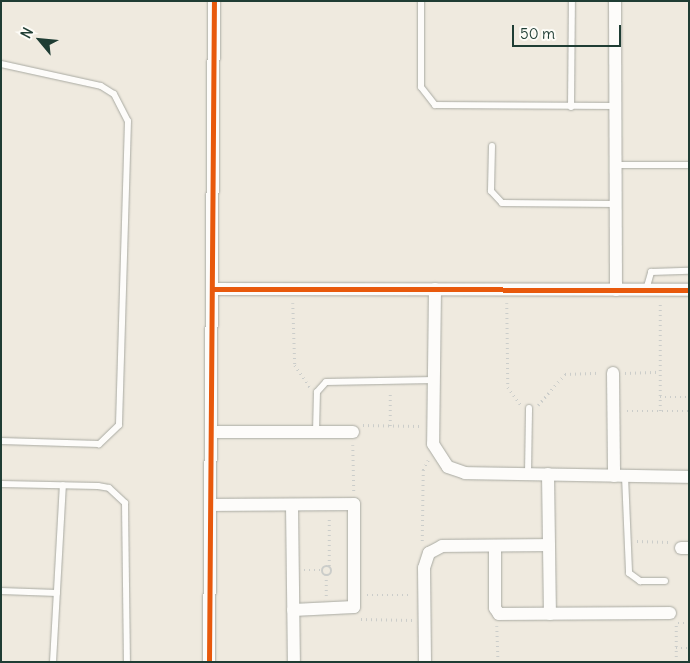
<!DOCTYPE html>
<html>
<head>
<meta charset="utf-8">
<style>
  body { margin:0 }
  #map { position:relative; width:690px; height:663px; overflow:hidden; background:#efeadf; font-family:Delius,sans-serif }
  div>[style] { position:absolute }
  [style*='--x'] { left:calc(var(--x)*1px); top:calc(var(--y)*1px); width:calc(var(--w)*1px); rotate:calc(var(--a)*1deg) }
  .path>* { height:2.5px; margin-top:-1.25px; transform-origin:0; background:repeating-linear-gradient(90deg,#cbcdca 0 1px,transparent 0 5px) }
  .path>.ring { margin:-1.25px; padding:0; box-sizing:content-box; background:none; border:2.5px solid #cbcdca; border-radius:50% }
  .roads { filter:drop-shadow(0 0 1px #a9aaa2) drop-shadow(0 0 1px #a9aaa2) }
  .lane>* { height:6px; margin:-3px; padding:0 3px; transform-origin:3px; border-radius:3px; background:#fdfcfa }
  .street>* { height:12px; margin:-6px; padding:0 6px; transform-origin:6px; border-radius:6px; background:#fdfcfa }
  .cycleway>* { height:5px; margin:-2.5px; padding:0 2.5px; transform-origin:2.5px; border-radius:2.5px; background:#e8590c }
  span { translate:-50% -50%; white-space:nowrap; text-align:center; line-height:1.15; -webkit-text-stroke:4px #fdfcf7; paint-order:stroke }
  .frame { position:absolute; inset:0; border:2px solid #1f3d34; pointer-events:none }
  .north { position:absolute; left:15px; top:15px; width:50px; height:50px; -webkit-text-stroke:4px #fdfcf7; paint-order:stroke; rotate:298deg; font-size:14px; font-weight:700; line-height:20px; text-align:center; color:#1f3d34 }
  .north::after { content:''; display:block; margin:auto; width:18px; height:22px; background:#1f3d34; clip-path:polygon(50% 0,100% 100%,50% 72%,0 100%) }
  .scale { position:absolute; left:512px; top:25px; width:109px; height:22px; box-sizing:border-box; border:2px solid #1f3d34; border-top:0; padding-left:6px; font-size:15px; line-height:18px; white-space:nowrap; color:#1f3d34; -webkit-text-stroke:4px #fdfcf7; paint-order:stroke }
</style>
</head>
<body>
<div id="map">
  <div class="path">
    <i style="--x:293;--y:303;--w:62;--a:88.2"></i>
    <i style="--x:295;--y:365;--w:27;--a:56"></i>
    <i style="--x:507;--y:303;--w:84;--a:89.3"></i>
    <i style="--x:508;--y:387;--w:22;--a:54"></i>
    <i style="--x:625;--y:373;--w:35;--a:-2"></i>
    <i style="--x:660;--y:397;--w:29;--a:0"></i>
    <i style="--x:538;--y:405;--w:41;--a:-48.9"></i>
    <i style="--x:565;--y:374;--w:35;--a:-2"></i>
    <i style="--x:627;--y:411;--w:62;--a:0"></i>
    <i style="--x:660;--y:411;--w:110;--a:-90"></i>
    <i style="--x:363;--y:425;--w:57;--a:1"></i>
    <i style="--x:390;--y:426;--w:35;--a:-90"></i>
    <i style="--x:353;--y:445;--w:47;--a:88.8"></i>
    <i style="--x:422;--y:541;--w:71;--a:-89.2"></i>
    <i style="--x:423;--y:470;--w:11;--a:-63"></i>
    <i style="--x:637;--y:541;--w:32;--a:2"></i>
    <i style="--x:329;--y:566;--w:50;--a:-90"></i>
    <i class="ring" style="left:322px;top:566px;width:7.5px;height:7.5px"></i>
    <i style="--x:304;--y:570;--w:19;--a:0"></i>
    <i style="--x:367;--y:595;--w:44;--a:0"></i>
    <i style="--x:326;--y:596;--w:21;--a:-90"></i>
    <i style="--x:361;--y:619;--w:52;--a:1.1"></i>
    <i style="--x:678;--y:623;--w:11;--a:0"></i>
    <i style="--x:497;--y:626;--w:36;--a:88"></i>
    <i style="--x:676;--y:648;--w:13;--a:0"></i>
    <i style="--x:676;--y:662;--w:39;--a:-90"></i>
  </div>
  <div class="roads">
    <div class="lane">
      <i style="--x:421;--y:1;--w:86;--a:90"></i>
      <i style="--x:421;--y:87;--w:23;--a:52"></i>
      <i style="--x:435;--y:105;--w:180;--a:0.3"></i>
      <i style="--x:1;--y:64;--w:102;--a:12.4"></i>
      <i style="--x:101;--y:86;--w:15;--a:32"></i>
      <i style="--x:114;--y:94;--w:30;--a:63"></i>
      <i style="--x:128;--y:121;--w:304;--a:91.7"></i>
      <i style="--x:119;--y:425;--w:28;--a:136"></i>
      <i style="--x:99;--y:444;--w:98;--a:-178.2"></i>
      <i style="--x:571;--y:107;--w:106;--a:-89.5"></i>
      <i style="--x:492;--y:146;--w:45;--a:91.3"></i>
      <i style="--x:491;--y:191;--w:16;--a:47"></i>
      <i style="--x:502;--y:203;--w:114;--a:0.5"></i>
      <i style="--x:616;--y:165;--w:73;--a:0"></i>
      <i style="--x:646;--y:290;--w:19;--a:-74"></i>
      <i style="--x:651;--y:272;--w:38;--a:-2"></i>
      <i style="--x:316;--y:432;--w:40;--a:-88.6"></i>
      <i style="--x:317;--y:392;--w:13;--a:-48"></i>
      <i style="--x:326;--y:382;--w:108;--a:-1.1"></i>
      <i style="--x:528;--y:474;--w:66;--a:-89.1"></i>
      <i style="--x:625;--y:476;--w:97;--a:87.6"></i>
      <i style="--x:629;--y:573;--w:14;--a:36"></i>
      <i style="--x:640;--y:581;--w:25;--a:0"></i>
      <i style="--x:1;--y:484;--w:97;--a:1.2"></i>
      <i style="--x:98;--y:486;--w:11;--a:10"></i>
      <i style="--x:109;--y:488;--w:22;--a:43"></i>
      <i style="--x:125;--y:503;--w:159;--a:89.3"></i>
      <i style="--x:1;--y:591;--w:56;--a:2"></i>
      <i style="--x:53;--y:662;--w:177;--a:-86.8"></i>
    </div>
    <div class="street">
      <i style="--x:615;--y:1;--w:289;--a:89.8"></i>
      <i style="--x:212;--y:289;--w:477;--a:0.1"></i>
      <i style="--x:435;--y:289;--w:155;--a:90.7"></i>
      <i style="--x:433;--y:444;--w:27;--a:57"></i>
      <i style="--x:448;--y:467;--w:18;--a:19"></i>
      <i style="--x:465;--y:473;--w:224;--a:1"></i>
      <i style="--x:613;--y:373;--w:103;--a:89.4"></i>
      <i style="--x:211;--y:432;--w:142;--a:0"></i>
      <i style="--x:548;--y:474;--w:140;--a:89.2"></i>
      <i style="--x:210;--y:505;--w:144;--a:-0.4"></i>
      <i style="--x:354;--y:504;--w:103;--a:90"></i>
      <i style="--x:354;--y:607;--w:61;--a:177.2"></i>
      <i style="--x:292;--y:505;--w:157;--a:89.3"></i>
      <i style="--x:495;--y:546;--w:62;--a:90"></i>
      <i style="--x:495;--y:608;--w:7;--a:56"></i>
      <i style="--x:499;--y:614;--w:171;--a:-0.3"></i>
      <i style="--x:681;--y:548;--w:8;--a:0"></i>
      <i style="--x:209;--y:662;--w:661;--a:-89.57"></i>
      <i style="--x:425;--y:662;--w:94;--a:-90.6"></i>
      <i style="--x:424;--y:568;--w:16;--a:-72"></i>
      <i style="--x:429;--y:553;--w:15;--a:-28"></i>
      <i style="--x:442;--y:546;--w:107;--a:-0.5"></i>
    </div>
  </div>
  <div class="cycleway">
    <i style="--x:212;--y:289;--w:477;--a:0.1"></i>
    <i style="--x:209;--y:662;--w:661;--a:-89.57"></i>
  </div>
  <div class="frame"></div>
  <div class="north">N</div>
  <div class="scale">50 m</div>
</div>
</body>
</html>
